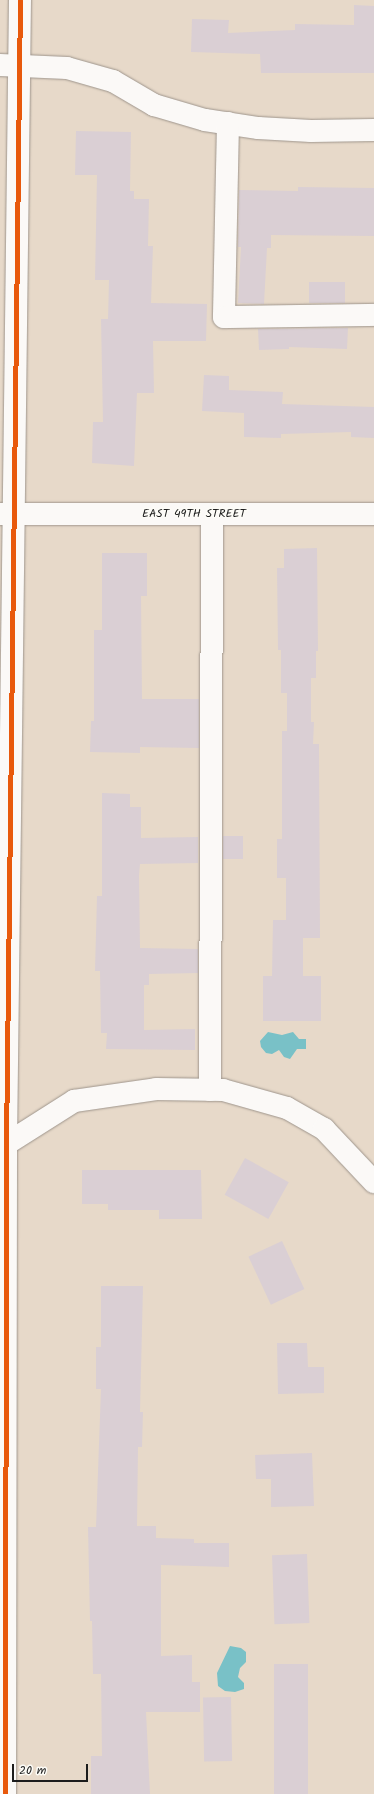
<!DOCTYPE html>
<html>
<head>
<meta charset="utf-8">
<style>
  body { margin:0 }
  #map { position:relative; width:374px; height:1794px; overflow:hidden; background:#e7d9c9; font-family:Kalam,sans-serif }
  div>[style] { position:absolute }
  [style*='--x'] { left:calc(var(--x)*1px); top:calc(var(--y)*1px); width:calc(var(--w)*1px); rotate:calc(var(--a)*1deg) }
  .water>* { inset:0; background:#79c1c7 }
  .building>* { inset:0; background:#dacfd4; transform-origin:0 0 }
  .roads { filter:drop-shadow(0 0 1px #9e958c) drop-shadow(0 0 1px #9e958c) }
  .minor>* { height:22px; margin:-11px; padding:0 11px; transform-origin:11px; border-radius:11px; background:#fbf9f7 }
  .major>* { height:22px; margin:-11px; padding:0 11px; transform-origin:11px; border-radius:11px; background:#fbf9f7 }
  .cycleway>* { height:5px; margin:-2.5px; padding:0 2.5px; transform-origin:2.5px; border-radius:2.5px; background:#e8590c }
  span { translate:-50% -50%; white-space:nowrap; text-align:center; line-height:1.15; -webkit-text-stroke:3px #fdfcf7; paint-order:stroke }
  .street-label { font-size:12px; color:#1c1c1c }
  .scale { position:absolute; left:12px; top:1764px; width:76px; height:18px; box-sizing:border-box; border:2px solid #1c1c1c; border-top:0; padding-left:5px; font-size:12px; line-height:14px; white-space:nowrap; color:#1c1c1c; -webkit-text-stroke:3px #fdfcf7; paint-order:stroke }
</style>
</head>
<body>
<div id="map">
  <div class="water">
    <i style="clip-path:polygon(268px 1032px,282px 1035px,293px 1032px,299px 1039px,306px 1039px,306px 1049px,297px 1049px,290px 1059px,284px 1057px,279px 1050px,272px 1054px,266px 1053px,261px 1047px,260px 1041px)"></i>
    <i style="clip-path:polygon(230px 1646px,241px 1648px,246px 1652px,246px 1662px,240px 1668px,238px 1677px,244px 1683px,244px 1689px,235px 1692px,225px 1691px,218px 1686px,217px 1673px)"></i>
  </div>
  <div class="building">
    <i style="clip-path:polygon(354px 5px,374px 6px,374px 73px,261px 73px,260px 54px,191px 52px,192px 19px,229px 20px,228px 33px,295px 30px,295px 24px,354px 25px)"></i>
    <i style="clip-path:polygon(76px 131px,131px 132px,130px 191px,134px 191px,134px 199px,149px 199px,148px 246px,153px 246px,151px 303px,207px 304px,206px 341px,153px 341px,154px 393px,137px 393px,134px 466px,92px 463px,93px 422px,103px 422px,101px 319px,108px 319px,109px 280px,95px 280px,97px 175px,75px 175px)"></i>
    <i style="clip-path:polygon(298px 187px,374px 188px,374px 236px,271px 235px,271px 248px,267px 248px,264px 304px,238px 303px,241px 247px,238px 247px,239px 190px,298px 191px)"></i>
    <i style="left:309px;top:282px;width:36px;height:21px"></i>
    <i style="clip-path:polygon(348px 328px,347px 349px,289px 347px,289px 349px,259px 350px,258px 329px)"></i>
    <i style="clip-path:polygon(204px 375px,229px 376px,229px 390px,283px 392px,282px 404px,374px 407px,374px 438px,351px 437px,351px 432px,281px 434px,281px 438px,244px 437px,244px 413px,202px 411px)"></i>
    <i style="clip-path:polygon(317px 548px,318px 651px,316px 651px,316px 678px,311px 678px,311px 722px,314px 722px,313px 744px,319px 744px,320px 938px,303px 938px,303px 976px,321px 976px,321px 1021px,263px 1021px,263px 976px,272px 976px,273px 920px,286px 920px,286px 878px,277px 878px,277px 839px,282px 839px,282px 731px,287px 731px,287px 693px,281px 693px,281px 650px,278px 650px,277px 568px,284px 568px,284px 549px)"></i>
    <i style="clip-path:polygon(102px 553px,147px 553px,147px 596px,141px 596px,142px 699px,199px 699px,199px 748px,140px 747px,140px 753px,90px 752px,91px 721px,94px 721px,94px 630px,102px 630px)"></i>
    <i style="clip-path:polygon(102px 793px,130px 794px,130px 807px,141px 807px,141px 838px,198px 837px,198px 863px,140px 864px,139px 875px,140px 948px,198px 949px,198px 973px,149px 974px,149px 985px,144px 985px,144px 1030px,195px 1029px,195px 1050px,106px 1049px,107px 1033px,101px 1033px,100px 971px,95px 971px,97px 896px,102px 896px)"></i>
    <i style="left:223px;top:836px;width:20px;height:23px"></i>
    <i style="left:245px;top:1158px;width:50px;height:42px;rotate:29deg"></i>
    <i style="clip-path:polygon(82px 1170px,201px 1170px,202px 1219px,159px 1219px,159px 1210px,108px 1210px,108px 1204px,82px 1204px)"></i>
    <i style="left:282px;top:1241px;width:53px;height:37px;rotate:65deg"></i>
    <i style="clip-path:polygon(101px 1286px,143px 1286px,140px 1412px,143px 1412px,142px 1447px,138px 1447px,137px 1526px,156px 1526px,156px 1538px,194px 1539px,194px 1543px,229px 1543px,229px 1567px,161px 1565px,161px 1656px,192px 1655px,192px 1682px,200px 1682px,200px 1712px,146px 1712px,150px 1794px,91px 1794px,91px 1756px,102px 1756px,101px 1674px,93px 1674px,92px 1621px,90px 1621px,88px 1527px,96px 1527px,101px 1389px,96px 1389px,96px 1347px,101px 1347px)"></i>
    <i style="clip-path:polygon(277px 1343px,307px 1343px,308px 1367px,324px 1367px,324px 1393px,278px 1394px)"></i>
    <i style="clip-path:polygon(312px 1453px,314px 1506px,271px 1507px,271px 1479px,256px 1479px,255px 1455px)"></i>
    <i style="left:307px;top:1554px;width:69px;height:35px;rotate:88deg"></i>
    <i style="left:274px;top:1664px;width:34px;height:130px"></i>
    <i style="left:231px;top:1697px;width:64px;height:28px;rotate:89deg"></i>
  </div>
  <div class="roads">
    <div class="minor">
      <i style="--x:0;--y:65;--w:67;--a:2.6"></i>
      <i style="--x:67;--y:68;--w:48;--a:15.8"></i>
      <i style="--x:113;--y:81;--w:48;--a:30.3"></i>
      <i style="--x:154;--y:105;--w:53;--a:16.4"></i>
      <i style="--x:205;--y:120;--w:54;--a:8.6"></i>
      <i style="--x:258;--y:128;--w:53;--a:3.2"></i>
      <i style="--x:311;--y:131;--w:63;--a:-0.9"></i>
      <i style="--x:228;--y:123;--w:194;--a:91.2"></i>
      <i style="--x:224;--y:317;--w:150;--a:-0.8"></i>
      <i style="--x:0;--y:514;--w:374;--a:0"></i>
      <i style="--x:210;--y:1090;--w:576;--a:-89.8"></i>
      <i style="--x:0;--y:1148;--w:88;--a:-32.4"></i>
      <i style="--x:74;--y:1101;--w:83;--a:-8.3"></i>
      <i style="--x:156;--y:1089;--w:67;--a:0.9"></i>
      <i style="--x:223;--y:1090;--w:66;--a:15.7"></i>
      <i style="--x:287;--y:1108;--w:43;--a:29.6"></i>
      <i style="--x:324;--y:1129;--w:73;--a:46.7"></i>
    </div>
    <div class="major">
      <i style="--x:5;--y:1794;--w:650;--a:-89.91"></i>
      <i style="--x:6;--y:1144;--w:1144;--a:-89.3"></i>
    </div>
  </div>
  <div class="cycleway">
    <i style="--x:5;--y:1794;--w:650;--a:-89.91"></i>
    <i style="--x:6;--y:1144;--w:1144;--a:-89.3"></i>
  </div>
  <div class="street-label">
    <span style="left:194px;top:514px">EAST 49TH STREET</span>
  </div>
  <div class="scale">20 m</div>
</div>
</body>
</html>
